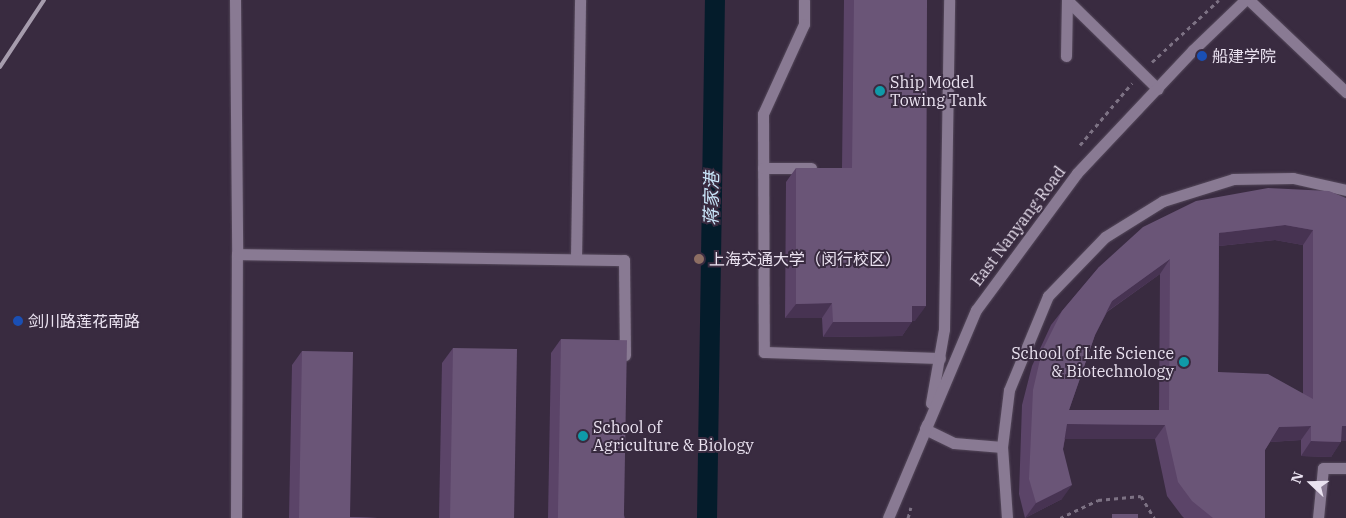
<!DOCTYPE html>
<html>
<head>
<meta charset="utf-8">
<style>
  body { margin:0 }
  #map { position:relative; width:1346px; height:518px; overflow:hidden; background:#392b40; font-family:"IBM Plex Serif","Noto Sans SC",serif }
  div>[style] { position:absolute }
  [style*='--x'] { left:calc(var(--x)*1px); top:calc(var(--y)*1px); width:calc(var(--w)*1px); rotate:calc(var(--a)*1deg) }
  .canal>* { height:20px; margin:-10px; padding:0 10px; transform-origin:10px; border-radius:10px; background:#041c2b }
  .path>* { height:3px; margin-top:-1.5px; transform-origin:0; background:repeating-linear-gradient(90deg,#7d7284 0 4px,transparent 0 8px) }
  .roads { filter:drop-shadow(0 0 1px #55495b) drop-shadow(0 0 1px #55495b) }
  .service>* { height:11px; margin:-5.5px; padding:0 5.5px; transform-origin:5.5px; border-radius:5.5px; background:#897a93 }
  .rail>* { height:4px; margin:-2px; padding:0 2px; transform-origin:2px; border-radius:2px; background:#a69cad }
  .wall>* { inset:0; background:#5b4468 }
  .shaded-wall>* { inset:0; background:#473352 }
  .building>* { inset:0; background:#6a5577; transform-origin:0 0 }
  .dots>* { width:14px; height:14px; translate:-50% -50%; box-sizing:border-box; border:2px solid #392b40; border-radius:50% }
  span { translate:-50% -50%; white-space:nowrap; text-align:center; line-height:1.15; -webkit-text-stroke:4px #392b40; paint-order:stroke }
  .poi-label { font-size:16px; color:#eae2f0 }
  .left { translate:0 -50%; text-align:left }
  .right { translate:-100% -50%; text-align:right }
  .street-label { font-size:16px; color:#eae2f0 }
  .water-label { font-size:18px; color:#c9e5f9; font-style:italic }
  .north { position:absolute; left:1286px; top:458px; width:50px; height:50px; -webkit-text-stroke:4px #392b40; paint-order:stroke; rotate:291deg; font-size:14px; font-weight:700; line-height:20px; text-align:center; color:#eae2f0 }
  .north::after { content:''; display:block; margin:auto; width:18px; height:22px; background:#eae2f0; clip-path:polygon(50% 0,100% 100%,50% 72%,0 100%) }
</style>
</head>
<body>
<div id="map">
  <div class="canal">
    <i style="--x:707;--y:518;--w:518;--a:-89.12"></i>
  </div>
  <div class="path">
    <i style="--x:1152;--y:62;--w:91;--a:-42.8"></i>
    <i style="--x:1080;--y:145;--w:81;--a:-50"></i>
    <i style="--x:1019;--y:229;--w:5;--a:-143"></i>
    <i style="--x:1015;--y:226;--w:45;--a:-51.3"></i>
    <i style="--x:908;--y:518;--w:11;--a:-75"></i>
    <i style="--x:1060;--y:518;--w:42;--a:-25.3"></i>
    <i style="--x:1098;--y:500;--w:43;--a:-5.3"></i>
    <i style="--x:1141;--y:496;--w:26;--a:59"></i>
  </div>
  <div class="roads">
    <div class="service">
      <i style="--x:235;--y:0;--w:254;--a:89.5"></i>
      <i style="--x:804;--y:0;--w:24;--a:90"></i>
      <i style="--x:804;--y:24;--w:99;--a:114.5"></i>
      <i style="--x:763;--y:114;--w:238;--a:89.8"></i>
      <i style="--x:764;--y:352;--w:176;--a:2"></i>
      <i style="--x:1067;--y:0;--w:127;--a:44.4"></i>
      <i style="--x:1249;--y:0;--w:134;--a:43.5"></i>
      <i style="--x:1066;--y:56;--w:56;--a:-89"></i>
      <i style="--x:763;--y:168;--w:48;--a:0"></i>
      <i style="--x:576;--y:259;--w:259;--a:-89.1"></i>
      <i style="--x:931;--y:403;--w:75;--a:-80"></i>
      <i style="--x:944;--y:329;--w:329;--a:-89.1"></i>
      <i style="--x:927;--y:424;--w:5;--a:112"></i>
      <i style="--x:925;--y:429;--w:32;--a:26"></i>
      <i style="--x:954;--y:443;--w:48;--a:4.8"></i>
      <i style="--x:236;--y:518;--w:264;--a:-89.8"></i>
      <i style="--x:237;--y:254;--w:387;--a:0.9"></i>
      <i style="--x:624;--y:260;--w:95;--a:89.4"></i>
      <i style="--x:888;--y:518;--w:226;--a:-67.1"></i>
      <i style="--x:976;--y:310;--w:170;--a:-53.6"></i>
      <i style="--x:1077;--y:173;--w:169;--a:-46.7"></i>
      <i style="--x:1193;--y:50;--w:72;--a:-43.9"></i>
      <i style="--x:1007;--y:518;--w:71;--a:-94"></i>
      <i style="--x:1002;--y:447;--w:57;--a:-83"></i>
      <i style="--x:1009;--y:390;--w:102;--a:-67.5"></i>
      <i style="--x:1048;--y:296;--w:82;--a:-46"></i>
      <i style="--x:1105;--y:237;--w:68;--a:-31.8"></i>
      <i style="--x:1163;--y:201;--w:73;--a:-17.4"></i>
      <i style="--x:1233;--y:179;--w:60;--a:-1"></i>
      <i style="--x:1293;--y:178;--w:54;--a:12.8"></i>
      <i style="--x:1318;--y:518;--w:50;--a:-84.3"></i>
      <i style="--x:1323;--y:468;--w:23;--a:0"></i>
    </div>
  </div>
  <div class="rail">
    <i style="--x:0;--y:67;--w:80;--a:-56.7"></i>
  </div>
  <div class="wall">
    <i style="clip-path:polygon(844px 0,927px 0,915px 321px,912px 321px,902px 336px,823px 337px,822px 318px,785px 318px,786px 182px,796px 168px,842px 168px)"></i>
    <i style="clip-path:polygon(evenodd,1346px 198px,1346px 441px,1341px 441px,1331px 457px,1301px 456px,1301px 440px,1270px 442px,1265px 450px,1265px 518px,1184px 518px,1182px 516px,1167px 496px,1155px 439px,1065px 439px,1063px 449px,1062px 499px,1025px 518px,1019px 494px,1022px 405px,1032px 366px,1051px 325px,1062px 311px,1099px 267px,1346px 198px,1275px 240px,1303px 245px,1303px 394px,1218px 372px,1219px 246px,1275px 240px,1346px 198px,1160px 274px,1159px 410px,1069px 410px,1095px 335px,1107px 312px,1160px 274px)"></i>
    <i style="clip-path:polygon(561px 339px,625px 518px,548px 518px,551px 353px)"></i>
    <i style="clip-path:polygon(453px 348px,513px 518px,439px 518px,442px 363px)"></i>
    <i style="clip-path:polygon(302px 351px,350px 517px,378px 518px,289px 518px,292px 365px)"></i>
  </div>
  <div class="shaded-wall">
    <i style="clip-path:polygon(1285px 225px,1313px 230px,1303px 245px,1275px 240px,1209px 247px,1219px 233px)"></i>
    <i style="clip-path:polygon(1170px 259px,1160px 274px,1102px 315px,1112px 301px)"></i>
    <i style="clip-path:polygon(832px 303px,822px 318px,785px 318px,796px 304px)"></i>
    <i style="clip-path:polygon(912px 306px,926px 306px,915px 321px,901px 321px)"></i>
    <i style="clip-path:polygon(833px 322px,912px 322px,902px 336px,823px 337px)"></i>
    <i style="clip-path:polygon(1067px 424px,1165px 425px,1155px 439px,1056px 439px)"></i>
    <i style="clip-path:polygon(1311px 426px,1301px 440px,1269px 442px,1279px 427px)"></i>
    <i style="clip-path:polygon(1342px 426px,1346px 426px,1346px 441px,1331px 441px)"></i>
    <i style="clip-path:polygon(1311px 441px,1341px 442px,1331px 457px,1301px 456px)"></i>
    <i style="clip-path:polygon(1072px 485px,1062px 499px,1025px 518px,1036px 503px)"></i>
  </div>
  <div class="building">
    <i style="clip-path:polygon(854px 0,927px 0,926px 306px,912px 306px,912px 322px,833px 322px,832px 303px,796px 304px,796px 168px,852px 168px)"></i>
    <i style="clip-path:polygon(evenodd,1268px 188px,1329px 191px,1346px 198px,1346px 426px,1342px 426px,1341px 442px,1311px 441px,1311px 426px,1279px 427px,1265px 450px,1265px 518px,1213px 518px,1192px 501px,1178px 482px,1165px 425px,1067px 424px,1063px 449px,1072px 485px,1036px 503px,1029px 479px,1033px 390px,1042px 351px,1062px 311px,1099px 267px,1143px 227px,1196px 201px,1268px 188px,1285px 225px,1313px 230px,1313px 399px,1268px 374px,1218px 372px,1219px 233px,1285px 225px,1268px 188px,1170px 259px,1169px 410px,1069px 410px,1095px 335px,1112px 301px,1170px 259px)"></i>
    <i style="left:561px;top:339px;width:66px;height:179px;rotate:1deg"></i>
    <i style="left:453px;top:348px;width:64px;height:170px;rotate:1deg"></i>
    <i style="clip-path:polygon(302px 351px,353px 352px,350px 517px,378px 518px,299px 518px)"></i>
    <i style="left:1112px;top:514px;width:26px;height:4px"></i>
  </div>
  <div class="dots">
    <i style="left:1202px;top:56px;background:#1a4fb4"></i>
    <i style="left:880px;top:91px;background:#0f9aa8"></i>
    <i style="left:699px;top:259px;background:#8d6e63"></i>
    <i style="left:18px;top:321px;background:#1a4fb4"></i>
    <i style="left:1184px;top:362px;background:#0f9aa8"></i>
    <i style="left:583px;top:436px;background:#0f9aa8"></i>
  </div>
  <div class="poi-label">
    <span class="left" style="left:1212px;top:56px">船建学院</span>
    <span class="left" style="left:890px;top:91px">Ship Model<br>Towing Tank</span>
    <span class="left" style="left:709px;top:259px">上海交通大学（闵行校区）</span>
    <span class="left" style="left:28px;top:321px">剑川路莲花南路</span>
    <span class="right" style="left:1174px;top:362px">School of Life Science<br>&amp; Biotechnology</span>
    <span class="left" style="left:593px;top:436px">School of<br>Agriculture &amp; Biology</span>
  </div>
  <div class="street-label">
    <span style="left:1018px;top:226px;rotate:-53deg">East Nanyang Road</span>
  </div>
  <div class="water-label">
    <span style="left:712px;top:199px;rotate:-89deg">蒋家港</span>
  </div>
  <div class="north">N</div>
</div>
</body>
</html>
